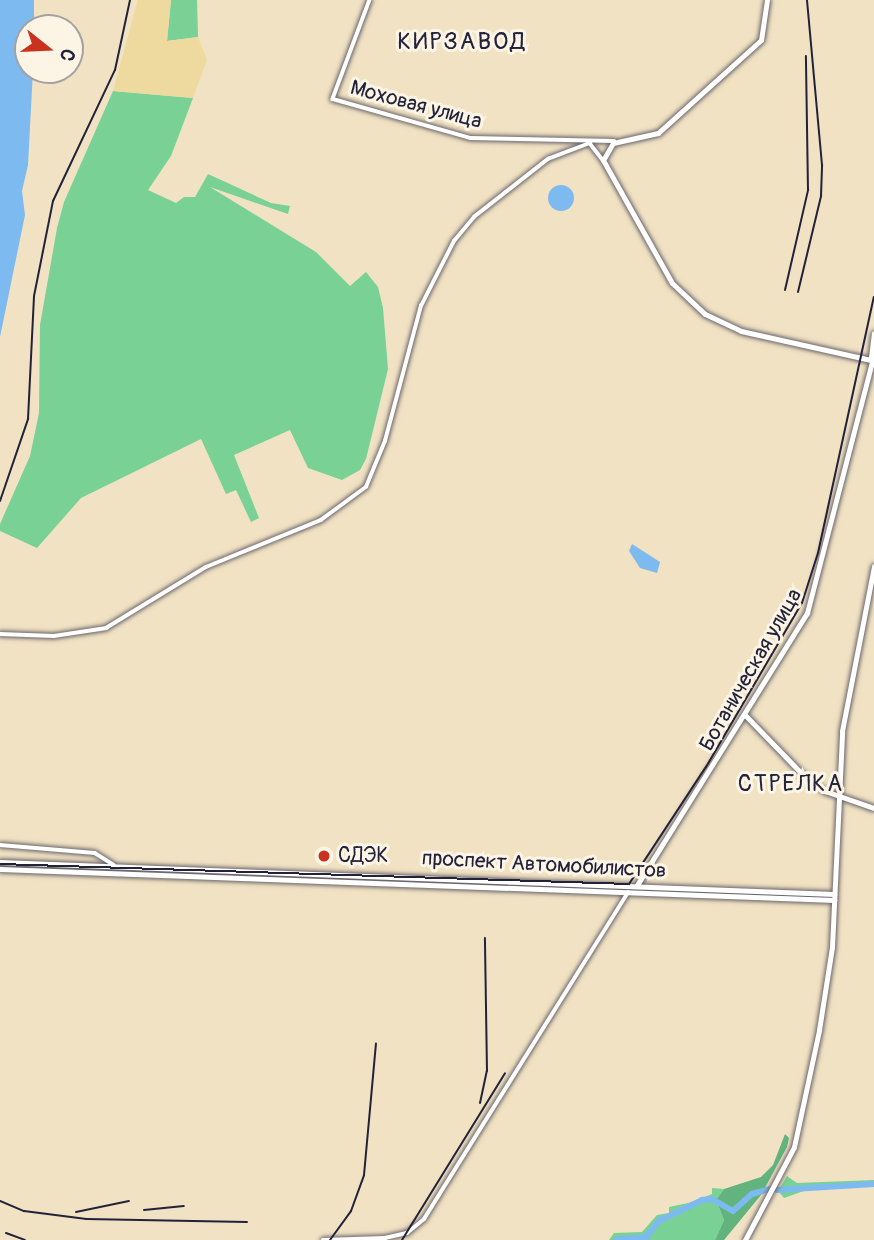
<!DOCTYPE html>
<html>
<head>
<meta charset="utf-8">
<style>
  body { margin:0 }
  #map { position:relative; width:874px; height:1240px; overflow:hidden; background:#f1e2c3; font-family:Pangolin,sans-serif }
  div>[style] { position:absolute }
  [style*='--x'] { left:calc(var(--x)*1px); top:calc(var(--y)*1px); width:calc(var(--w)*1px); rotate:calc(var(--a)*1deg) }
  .green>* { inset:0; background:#79d195 }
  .forest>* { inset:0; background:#62b37e }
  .sand>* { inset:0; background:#eeda9e }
  .water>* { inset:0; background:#7dbaf0 }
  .round { border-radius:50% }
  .river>* { height:6px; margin:-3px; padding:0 3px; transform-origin:3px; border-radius:3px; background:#7dbaf0 }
  .roads { filter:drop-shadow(0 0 2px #6a656b) drop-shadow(0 0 2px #6a656b) }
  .minor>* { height:3.5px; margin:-1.75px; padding:0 1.75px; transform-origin:1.75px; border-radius:1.75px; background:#fff }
  .major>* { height:5px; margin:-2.5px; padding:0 2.5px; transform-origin:2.5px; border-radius:2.5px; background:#fff }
  .tram>* { height:2px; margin:-1px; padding:0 1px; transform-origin:1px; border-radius:1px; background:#22223b }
  .rail>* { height:2px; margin:-1px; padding:0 1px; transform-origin:1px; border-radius:1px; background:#22223b }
  .dots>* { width:19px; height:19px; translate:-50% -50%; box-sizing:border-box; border:4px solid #fcf5e5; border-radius:50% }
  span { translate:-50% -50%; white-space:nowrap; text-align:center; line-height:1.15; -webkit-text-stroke:6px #fcf5e5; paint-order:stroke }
  .street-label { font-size:21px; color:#22223b }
  .poi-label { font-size:21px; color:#22223b }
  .left { translate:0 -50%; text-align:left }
  .neighbourhood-label { font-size:23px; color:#22223b; letter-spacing:2px }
  .quarter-label { font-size:24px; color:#22223b; letter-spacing:2px }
  .north { position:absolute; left:14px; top:14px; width:70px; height:70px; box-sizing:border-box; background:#fcf5e5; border:2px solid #a5a1a1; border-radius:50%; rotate:108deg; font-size:19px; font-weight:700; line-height:28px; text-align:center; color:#22223b }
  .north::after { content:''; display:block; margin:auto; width:24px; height:32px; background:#c8321e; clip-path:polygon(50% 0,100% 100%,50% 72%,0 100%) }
</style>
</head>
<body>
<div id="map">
  <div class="green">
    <i style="clip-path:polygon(171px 0,197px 0,198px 37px,167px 41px)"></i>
    <i style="clip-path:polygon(113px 91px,193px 98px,171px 156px,148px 190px,176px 203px,184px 197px,195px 197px,208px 174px,271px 203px,290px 206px,288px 214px,210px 187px,316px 252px,350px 286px,366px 272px,378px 287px,383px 308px,388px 369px,366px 459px,360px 470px,342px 480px,308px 468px,290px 430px,234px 455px,259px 518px,251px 522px,236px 490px,226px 494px,201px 439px,81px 498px,37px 548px,0 531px,0 524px,30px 456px,39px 413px,40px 325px,57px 228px,64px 202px)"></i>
    <i style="clip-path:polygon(787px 1176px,797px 1183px,874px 1180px,874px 1187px,815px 1187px,784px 1198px,778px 1191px)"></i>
    <i style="clip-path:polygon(712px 1188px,724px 1189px,716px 1200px,724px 1220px,715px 1240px,609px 1240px,614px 1233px,642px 1232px,657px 1215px,669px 1213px,669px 1207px,693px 1202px,712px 1194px)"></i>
  </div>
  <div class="forest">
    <i style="clip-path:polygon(785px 1134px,789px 1138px,787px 1147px,761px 1195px,724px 1240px,715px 1240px,724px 1220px,716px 1200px,724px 1189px,761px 1177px,773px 1165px)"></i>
  </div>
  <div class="sand">
    <i style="clip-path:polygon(138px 0,171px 0,167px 41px,198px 37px,207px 60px,193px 98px,113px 91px)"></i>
  </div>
  <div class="water">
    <i style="clip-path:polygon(0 0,34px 0,34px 28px,28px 28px,28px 70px,33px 70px,28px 165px,22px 191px,25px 215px,0 337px)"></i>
    <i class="round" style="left:548px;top:185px;width:26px;height:26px"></i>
    <i style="clip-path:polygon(632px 544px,660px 562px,657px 573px,640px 568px,629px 551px)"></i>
  </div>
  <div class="river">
    <i style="--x:777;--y:1190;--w:97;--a:-3.5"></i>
    <i style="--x:616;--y:1240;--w:30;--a:-6"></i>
    <i style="--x:646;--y:1237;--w:21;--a:-51"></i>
    <i style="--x:659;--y:1221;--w:48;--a:-26"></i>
    <i style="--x:702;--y:1200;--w:10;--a:-6"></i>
    <i style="--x:712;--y:1199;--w:24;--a:30"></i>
    <i style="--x:733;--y:1211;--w:25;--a:-42"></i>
    <i style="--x:752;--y:1194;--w:19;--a:-16"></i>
  </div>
  <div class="roads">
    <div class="minor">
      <i style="--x:370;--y:0;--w:106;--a:110.5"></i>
      <i style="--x:333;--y:99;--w:143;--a:15.8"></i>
      <i style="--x:471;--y:138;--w:143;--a:1.2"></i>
      <i style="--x:589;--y:142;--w:23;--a:52"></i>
      <i style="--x:0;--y:634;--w:54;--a:2.1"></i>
      <i style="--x:54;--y:636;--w:53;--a:-8.7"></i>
      <i style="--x:106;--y:628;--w:117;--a:-31.4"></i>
      <i style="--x:206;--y:567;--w:124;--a:-22.2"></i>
      <i style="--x:321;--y:520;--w:56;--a:-36.3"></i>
      <i style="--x:366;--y:487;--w:50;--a:-67.6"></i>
      <i style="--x:385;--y:441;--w:140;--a:-75.1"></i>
      <i style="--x:421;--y:306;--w:73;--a:-63.1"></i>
      <i style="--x:454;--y:241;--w:31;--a:-50"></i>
      <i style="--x:474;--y:217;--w:94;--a:-38.1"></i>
      <i style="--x:548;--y:159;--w:45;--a:-20.9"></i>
      <i style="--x:0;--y:845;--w:95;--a:4.8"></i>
      <i style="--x:95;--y:853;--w:22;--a:32"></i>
      <i style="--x:323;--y:1240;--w:62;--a:-1.8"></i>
      <i style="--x:385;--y:1238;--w:23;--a:-13"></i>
      <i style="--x:407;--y:1233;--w:22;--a:-39"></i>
      <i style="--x:424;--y:1219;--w:385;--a:-58"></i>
    </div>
    <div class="major">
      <i style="--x:767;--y:0;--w:40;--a:98.5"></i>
      <i style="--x:761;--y:40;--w:139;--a:137.9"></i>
      <i style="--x:658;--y:133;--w:46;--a:167.5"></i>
      <i style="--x:613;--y:143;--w:20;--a:120"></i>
      <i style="--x:603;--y:160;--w:141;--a:60.7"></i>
      <i style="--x:672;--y:283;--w:45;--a:43.2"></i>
      <i style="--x:705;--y:314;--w:40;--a:25"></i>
      <i style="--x:741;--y:331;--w:133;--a:12.6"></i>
      <i style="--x:871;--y:357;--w:24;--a:-83"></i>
      <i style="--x:746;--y:716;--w:88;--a:45.9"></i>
      <i style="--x:807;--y:779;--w:22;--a:34"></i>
      <i style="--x:825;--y:791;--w:52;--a:19.1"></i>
      <i style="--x:0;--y:862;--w:835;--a:2.2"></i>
      <i style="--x:0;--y:869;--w:835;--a:2.13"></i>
      <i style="--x:637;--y:885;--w:321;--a:-58"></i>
      <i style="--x:807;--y:613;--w:268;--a:-75.5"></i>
      <i style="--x:745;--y:1240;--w:105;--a:-62.2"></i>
      <i style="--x:794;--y:1147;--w:120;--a:-77.9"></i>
      <i style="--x:819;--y:1030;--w:84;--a:-81.1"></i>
      <i style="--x:832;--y:947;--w:216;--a:-87.3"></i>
      <i style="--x:842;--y:731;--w:168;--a:-79"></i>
    </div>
  </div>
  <div class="tram">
    <i style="--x:0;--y:864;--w:629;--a:1.82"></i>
    <i style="--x:629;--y:884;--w:140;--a:-56.7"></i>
    <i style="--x:706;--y:767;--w:190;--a:-59.7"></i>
    <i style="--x:802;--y:603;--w:52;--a:-72.3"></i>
    <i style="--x:818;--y:553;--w:262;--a:-77.7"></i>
  </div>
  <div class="rail">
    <i style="--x:785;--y:290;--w:103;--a:-77"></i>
    <i style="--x:808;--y:190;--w:134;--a:-90.9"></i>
    <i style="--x:798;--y:292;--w:99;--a:-76.5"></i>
    <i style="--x:821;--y:196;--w:31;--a:-88"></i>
    <i style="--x:822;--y:165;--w:166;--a:-95.2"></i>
    <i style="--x:0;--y:501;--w:87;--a:-71.1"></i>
    <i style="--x:28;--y:419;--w:123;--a:-87.2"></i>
    <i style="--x:34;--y:296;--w:97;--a:-78.7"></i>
    <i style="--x:53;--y:201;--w:145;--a:-64.7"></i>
    <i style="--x:115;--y:70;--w:72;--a:-77.9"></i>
    <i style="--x:480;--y:1103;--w:33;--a:-78"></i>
    <i style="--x:487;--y:1071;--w:133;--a:-90.9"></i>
    <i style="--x:0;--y:1201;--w:26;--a:23"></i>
    <i style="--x:24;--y:1211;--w:63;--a:7.4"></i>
    <i style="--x:86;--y:1219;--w:161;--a:1.1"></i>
    <i style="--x:144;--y:1210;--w:40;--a:-5.7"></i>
    <i style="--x:76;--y:1212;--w:54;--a:-11.7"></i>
    <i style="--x:6;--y:1233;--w:20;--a:20"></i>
    <i style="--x:330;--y:1240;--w:36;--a:-54"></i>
    <i style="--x:351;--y:1211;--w:38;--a:-70"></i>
    <i style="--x:364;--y:1175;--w:132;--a:-84.8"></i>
    <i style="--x:402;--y:1240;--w:196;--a:-58.3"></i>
  </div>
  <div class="dots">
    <i style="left:324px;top:856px;background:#c8321e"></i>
  </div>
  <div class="street-label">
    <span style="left:416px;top:105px;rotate:15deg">Моховая улица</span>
    <span style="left:751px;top:670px;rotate:-60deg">Ботаническая улица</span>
    <span style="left:544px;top:865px;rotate:3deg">проспект Автомобилистов</span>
  </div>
  <div class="poi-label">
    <span class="left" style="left:338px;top:856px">СДЭК</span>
  </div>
  <div class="neighbourhood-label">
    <span style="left:791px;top:784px">СТРЕЛКА</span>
  </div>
  <div class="quarter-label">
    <span style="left:462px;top:42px">КИРЗАВОД</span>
  </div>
  <div class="north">С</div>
</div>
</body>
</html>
